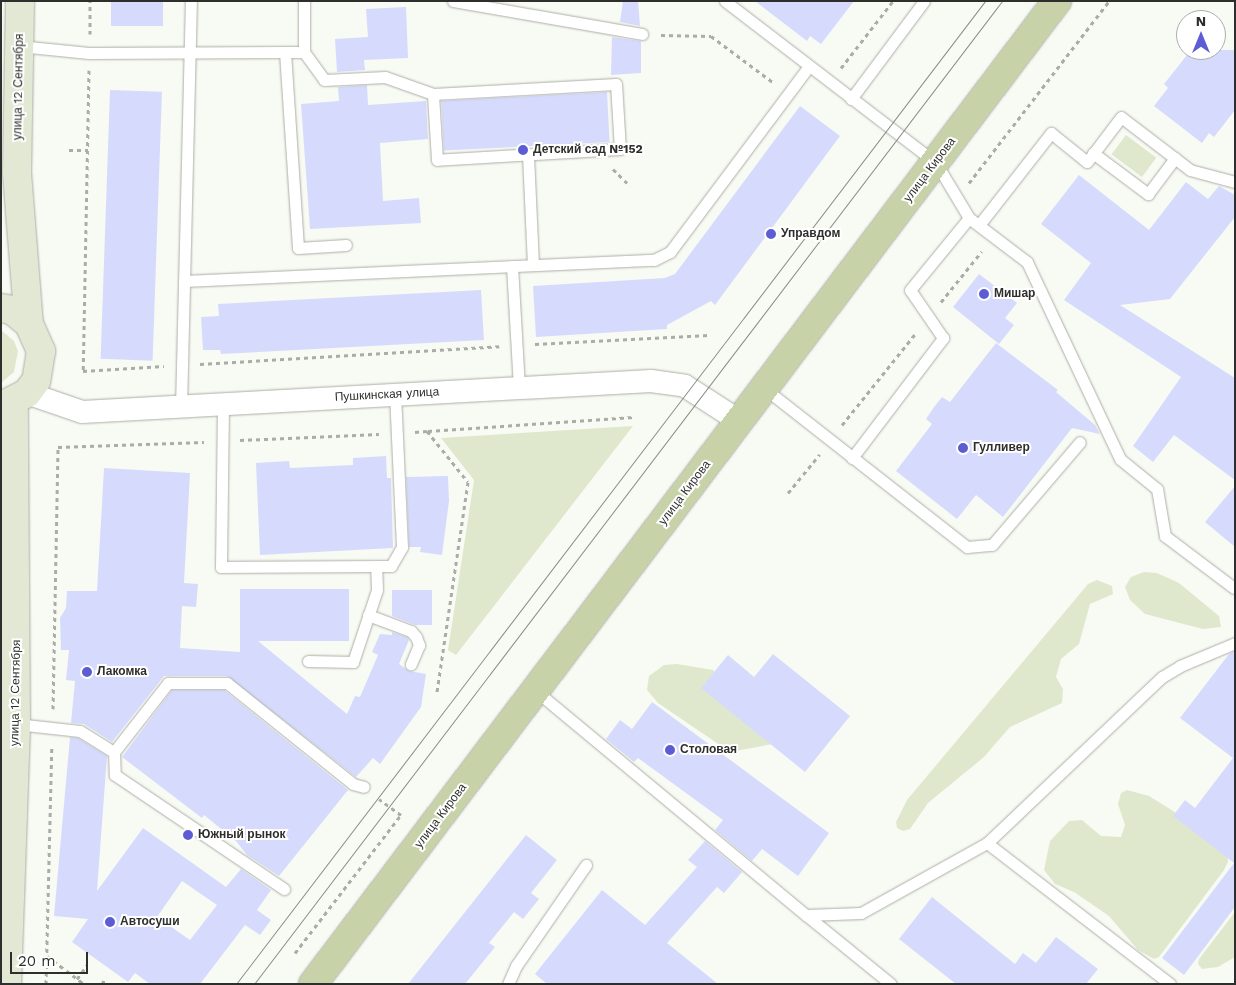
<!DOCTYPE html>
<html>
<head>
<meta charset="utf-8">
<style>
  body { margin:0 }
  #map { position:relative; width:1236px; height:985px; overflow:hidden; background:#f8fbf3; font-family:"Work Sans",sans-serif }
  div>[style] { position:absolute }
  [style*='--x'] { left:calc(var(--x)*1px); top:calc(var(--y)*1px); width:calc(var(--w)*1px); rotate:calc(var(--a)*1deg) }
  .green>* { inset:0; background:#dfe8cc; transform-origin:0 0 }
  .building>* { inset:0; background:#d6dbfd; transform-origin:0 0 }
  .path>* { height:3px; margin-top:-1.5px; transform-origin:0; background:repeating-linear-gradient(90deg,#aaaca6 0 4px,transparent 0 8px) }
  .roads { filter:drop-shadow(0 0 1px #acaea7) drop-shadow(0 0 1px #acaea7) }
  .service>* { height:11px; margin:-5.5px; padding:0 5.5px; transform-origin:5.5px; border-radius:5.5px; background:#fff }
  .minor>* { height:22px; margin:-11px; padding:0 11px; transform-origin:11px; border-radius:11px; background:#fff }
  .secondary>* { height:28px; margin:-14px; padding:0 14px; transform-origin:14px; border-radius:14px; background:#e3e8d4 }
  .primary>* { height:28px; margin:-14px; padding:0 14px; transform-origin:14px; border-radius:14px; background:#c7d2a9 }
  .tram>* { height:1px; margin:-0.5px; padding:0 0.5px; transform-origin:0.5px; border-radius:0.5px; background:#8a8c86 }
  .dots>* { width:14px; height:14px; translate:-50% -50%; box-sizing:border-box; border:2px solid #fff; border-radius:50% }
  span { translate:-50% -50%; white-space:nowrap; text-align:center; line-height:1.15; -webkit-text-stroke:4px #fff; paint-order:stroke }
  .street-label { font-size:12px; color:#2e2f2c }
  .poi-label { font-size:12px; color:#2e2f2c; font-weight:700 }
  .left { translate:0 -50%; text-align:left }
  .frame { position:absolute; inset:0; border:2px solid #2e2f2c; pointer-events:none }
  .north { position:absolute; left:1176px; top:10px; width:50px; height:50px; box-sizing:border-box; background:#fff; border:1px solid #abacab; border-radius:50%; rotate:0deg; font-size:14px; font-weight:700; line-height:20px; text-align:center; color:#2e2f2c }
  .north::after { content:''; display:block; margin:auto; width:18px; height:22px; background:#5c5cd4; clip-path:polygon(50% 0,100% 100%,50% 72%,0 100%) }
  .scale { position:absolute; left:10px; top:952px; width:78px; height:22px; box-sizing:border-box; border:2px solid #2e2f2c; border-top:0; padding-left:6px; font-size:15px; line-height:18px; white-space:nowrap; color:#2e2f2c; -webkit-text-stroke:4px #fff; paint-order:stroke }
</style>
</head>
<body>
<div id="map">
  <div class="green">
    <i style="left:1126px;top:135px;width:38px;height:24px;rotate:37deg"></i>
    <i style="clip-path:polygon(1px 330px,14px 341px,18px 351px,14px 372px,1px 383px)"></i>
    <i style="clip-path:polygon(633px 426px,456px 655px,448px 650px,474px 480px,441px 438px)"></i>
    <i style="clip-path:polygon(1144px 572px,1157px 573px,1179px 583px,1219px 616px,1221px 627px,1203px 629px,1145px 614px,1130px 600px,1125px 587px,1131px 577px)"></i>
    <i style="clip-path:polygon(1097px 580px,1112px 586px,1113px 594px,1090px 604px,1079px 644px,1061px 659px,1056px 677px,1063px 689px,1062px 703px,1010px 727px,984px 757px,928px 803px,910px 829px,903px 831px,897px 828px,896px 822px,907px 800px,1088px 584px)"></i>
    <i style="clip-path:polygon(677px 664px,713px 670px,773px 744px,730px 752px,658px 703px,647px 690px,649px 676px,664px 665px)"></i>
    <i style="clip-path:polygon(1127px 790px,1149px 796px,1194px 824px,1227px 850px,1228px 862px,1224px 870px,1159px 957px,1154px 959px,1138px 950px,1109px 916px,1074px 892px,1055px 884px,1044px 870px,1050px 841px,1069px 821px,1082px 820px,1101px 836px,1121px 837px,1125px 825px,1118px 804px,1121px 793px)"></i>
    <i style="clip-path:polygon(1235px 912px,1235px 957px,1218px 967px,1202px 969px,1198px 964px,1199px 959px)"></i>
  </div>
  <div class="building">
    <i style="left:111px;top:1px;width:52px;height:25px"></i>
    <i style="clip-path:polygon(623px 1px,638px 1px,640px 26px,620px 22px)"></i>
    <i style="clip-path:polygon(755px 1px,854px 1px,821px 44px,810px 36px,807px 41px)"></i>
    <i style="clip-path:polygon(406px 7px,408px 58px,364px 60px,365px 70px,337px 72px,335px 39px,368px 37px,366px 9px)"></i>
    <i style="clip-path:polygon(612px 37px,641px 41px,641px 73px,611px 75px)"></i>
    <i style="clip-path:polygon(1191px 50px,1235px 50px,1235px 110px,1214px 137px,1209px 133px,1202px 143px,1154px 106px,1168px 88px,1164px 84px)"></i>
    <i style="clip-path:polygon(367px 85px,368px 105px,426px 101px,428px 139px,380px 143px,383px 201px,419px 198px,421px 223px,310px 229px,301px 104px,339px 101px,338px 87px)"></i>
    <i style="left:110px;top:90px;width:52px;height:269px;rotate:2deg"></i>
    <i style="left:607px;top:92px;width:50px;height:166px;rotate:87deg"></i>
    <i style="clip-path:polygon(800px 106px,840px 136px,715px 305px,711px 301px,667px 325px,667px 329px,536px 337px,533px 286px,665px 278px,675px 274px)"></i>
    <i style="clip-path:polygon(1079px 175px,1149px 230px,1186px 182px,1208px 199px,1219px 186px,1235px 195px,1235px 217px,1170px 299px,1120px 305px,1235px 378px,1235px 480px,1174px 435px,1153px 462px,1133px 446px,1181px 377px,1064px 300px,1091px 263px,1041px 224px)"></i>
    <i style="clip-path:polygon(979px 274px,1017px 303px,1005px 318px,1014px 325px,999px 344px,953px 307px)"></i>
    <i style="clip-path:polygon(481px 290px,484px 340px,221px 354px,220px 350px,203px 350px,201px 317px,219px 316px,218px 304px)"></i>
    <i style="clip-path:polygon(996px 343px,1058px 390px,1056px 392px,1095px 425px,1100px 434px,1072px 428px,1003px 517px,976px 495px,957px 519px,896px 471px,932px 424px,926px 419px,934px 407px,942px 397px,950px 402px)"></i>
    <i style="clip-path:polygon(386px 456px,387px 478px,391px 478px,393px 548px,260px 555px,256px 463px,289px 461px,290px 468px,353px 465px,353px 458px)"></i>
    <i style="clip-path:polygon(104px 468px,190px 473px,184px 583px,198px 584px,196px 607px,182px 606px,180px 648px,240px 652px,240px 589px,349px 589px,349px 641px,258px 641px,347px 714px,355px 696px,360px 697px,378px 655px,372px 652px,380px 634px,392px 635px,392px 632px,407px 637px,409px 640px,399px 664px,409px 671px,426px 674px,421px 707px,380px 764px,373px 758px,356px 777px,227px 676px,164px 676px,112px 742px,84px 724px,71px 723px,75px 681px,66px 680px,69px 650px,61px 650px,60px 618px,66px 608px,67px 591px,97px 591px)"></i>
    <i style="clip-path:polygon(448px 476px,449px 501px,442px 555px,420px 552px,421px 547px,409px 547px,406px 477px)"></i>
    <i style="clip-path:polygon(1235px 486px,1235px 547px,1205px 522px)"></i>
    <i style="clip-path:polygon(392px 590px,432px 590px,432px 625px,415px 625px,392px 616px)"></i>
    <i style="clip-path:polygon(1235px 651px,1235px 907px,1184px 975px,1162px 958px,1234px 863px,1173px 816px,1185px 800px,1195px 808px,1233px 758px,1180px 718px,1229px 654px)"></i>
    <i style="clip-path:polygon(773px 654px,850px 716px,805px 772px,701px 688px,728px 655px,754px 677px)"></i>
    <i style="clip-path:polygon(172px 690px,224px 690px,348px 790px,279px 876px,247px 855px,236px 841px,204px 815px,202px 818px,122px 757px)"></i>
    <i style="clip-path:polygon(652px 702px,829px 833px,798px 876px,762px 849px,752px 861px,715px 830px,723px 820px,638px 758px,634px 762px,606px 739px,620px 720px,632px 729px)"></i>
    <i style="clip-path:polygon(evenodd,70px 737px,78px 738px,107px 756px,97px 891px,143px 828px,226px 887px,241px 869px,271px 890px,257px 910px,271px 920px,260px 935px,245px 925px,200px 984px,150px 984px,135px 973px,128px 982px,72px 942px,88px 919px,54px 916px,70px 737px,182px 881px,217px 905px,190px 940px,157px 917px,182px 881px)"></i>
    <i style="clip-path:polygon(526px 835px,557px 860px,531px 893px,539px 899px,523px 919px,514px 912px,489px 943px,495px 947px,465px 984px,408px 984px)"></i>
    <i style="clip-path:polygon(705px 841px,742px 872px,724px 893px,717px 887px,667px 943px,718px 984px,547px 984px,535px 974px,602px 890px,645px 925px,697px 867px,688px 860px)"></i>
    <i style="clip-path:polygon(932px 897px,1015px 964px,1023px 953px,1036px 963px,1056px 937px,1098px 969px,1086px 984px,956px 984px,899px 939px)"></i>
  </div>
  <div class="path">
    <i style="--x:90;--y:34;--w:33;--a:-90"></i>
    <i style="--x:661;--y:35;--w:50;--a:1.1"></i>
    <i style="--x:711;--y:36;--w:79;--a:36.7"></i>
    <i style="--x:841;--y:68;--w:85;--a:-52.2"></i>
    <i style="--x:89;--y:70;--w:301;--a:91.1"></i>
    <i style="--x:83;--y:371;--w:81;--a:-3.5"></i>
    <i style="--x:69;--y:150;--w:19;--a:0"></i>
    <i style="--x:613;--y:169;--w:24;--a:45"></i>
    <i style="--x:969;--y:183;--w:230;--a:-52.4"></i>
    <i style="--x:941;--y:302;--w:65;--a:-51.2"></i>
    <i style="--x:535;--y:344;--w:174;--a:-3"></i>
    <i style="--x:200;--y:364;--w:300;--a:-3.4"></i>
    <i style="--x:842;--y:425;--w:118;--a:-51.2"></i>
    <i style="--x:428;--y:431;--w:206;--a:-3.9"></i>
    <i style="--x:415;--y:432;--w:12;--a:-5"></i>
    <i style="--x:427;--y:431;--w:65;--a:51.2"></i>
    <i style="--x:468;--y:482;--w:212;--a:98.4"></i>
    <i style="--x:240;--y:440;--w:139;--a:-2.5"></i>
    <i style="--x:788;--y:493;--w:50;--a:-50.6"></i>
    <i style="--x:53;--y:709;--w:262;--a:-88.9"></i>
    <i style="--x:58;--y:447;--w:146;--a:-2"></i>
    <i style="--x:295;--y:953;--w:174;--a:-52.5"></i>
    <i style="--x:401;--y:815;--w:27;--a:-144"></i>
    <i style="--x:47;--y:956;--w:46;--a:37.1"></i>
    <i style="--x:77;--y:979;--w:17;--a:-54"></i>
    <i style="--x:46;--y:984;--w:239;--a:-88.6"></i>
    <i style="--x:102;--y:984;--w:8;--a:-60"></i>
  </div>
  <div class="roads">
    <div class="service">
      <i style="--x:304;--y:1;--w:51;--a:90"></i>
      <i style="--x:453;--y:1;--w:192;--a:9.9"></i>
      <i style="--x:725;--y:1;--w:266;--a:37.5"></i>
      <i style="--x:936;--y:163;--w:64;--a:59"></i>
      <i style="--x:969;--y:218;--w:73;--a:37.2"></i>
      <i style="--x:1027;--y:262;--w:218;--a:64.7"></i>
      <i style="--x:1120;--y:459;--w:48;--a:39"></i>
      <i style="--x:1157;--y:489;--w:48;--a:80.3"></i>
      <i style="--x:1165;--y:536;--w:86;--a:37"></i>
      <i style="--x:19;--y:46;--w:70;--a:5.7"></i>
      <i style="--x:89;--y:53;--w:196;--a:-0.3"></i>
      <i style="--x:285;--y:52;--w:196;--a:86.2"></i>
      <i style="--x:298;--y:248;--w:48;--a:-3.6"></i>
      <i style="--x:285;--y:52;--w:19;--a:0"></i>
      <i style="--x:304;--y:52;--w:34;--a:54"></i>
      <i style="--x:324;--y:80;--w:61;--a:-2.8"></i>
      <i style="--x:385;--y:77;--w:51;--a:19.5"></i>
      <i style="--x:433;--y:94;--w:183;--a:-3.1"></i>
      <i style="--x:616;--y:84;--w:65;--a:86.5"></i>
      <i style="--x:620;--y:149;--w:183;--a:176.6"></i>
      <i style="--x:437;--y:160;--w:66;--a:-93.5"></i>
      <i style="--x:851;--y:99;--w:122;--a:-53.3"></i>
      <i style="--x:1093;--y:153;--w:69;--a:36.7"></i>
      <i style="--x:1148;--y:194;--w:45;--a:-53.1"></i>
      <i style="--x:528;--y:155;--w:110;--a:87.4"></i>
      <i style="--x:979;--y:225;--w:117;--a:-52"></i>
      <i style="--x:1051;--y:133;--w:46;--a:38.9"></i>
      <i style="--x:1087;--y:162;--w:56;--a:-52.9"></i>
      <i style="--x:1121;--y:117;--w:87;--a:37.5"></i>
      <i style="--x:1190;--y:170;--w:47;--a:14.9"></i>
      <i style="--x:512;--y:266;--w:122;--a:86.7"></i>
      <i style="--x:184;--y:281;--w:470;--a:-2.6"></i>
      <i style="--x:654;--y:260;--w:18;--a:-27"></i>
      <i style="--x:670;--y:252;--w:232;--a:-53.2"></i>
      <i style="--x:764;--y:388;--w:258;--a:38.1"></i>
      <i style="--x:967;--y:547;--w:25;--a:-5"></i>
      <i style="--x:992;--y:545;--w:135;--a:-49.5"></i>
      <i style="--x:223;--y:404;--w:163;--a:90.7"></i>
      <i style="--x:221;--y:567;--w:155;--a:-0.4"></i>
      <i style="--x:181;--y:407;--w:406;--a:-88.6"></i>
      <i style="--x:852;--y:458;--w:151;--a:-52.8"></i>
      <i style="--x:943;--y:338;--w:58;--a:-124.5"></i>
      <i style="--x:910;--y:290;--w:93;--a:-50.7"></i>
      <i style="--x:368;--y:615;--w:46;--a:20.4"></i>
      <i style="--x:411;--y:631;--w:8;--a:50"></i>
      <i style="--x:416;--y:637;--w:9;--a:69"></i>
      <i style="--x:419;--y:645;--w:21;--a:113"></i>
      <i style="--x:308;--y:661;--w:45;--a:1.3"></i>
      <i style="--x:353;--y:662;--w:76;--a:-71.6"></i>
      <i style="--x:377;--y:590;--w:24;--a:-92"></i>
      <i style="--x:376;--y:566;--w:15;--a:0"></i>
      <i style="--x:391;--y:566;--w:22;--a:-60"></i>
      <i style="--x:402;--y:547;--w:152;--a:-92.6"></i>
      <i style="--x:536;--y:691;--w:351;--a:39.7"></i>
      <i style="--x:806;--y:915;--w:55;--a:-2.1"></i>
      <i style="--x:861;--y:913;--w:144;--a:-29.1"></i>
      <i style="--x:987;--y:843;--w:241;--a:-43.5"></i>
      <i style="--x:1162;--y:677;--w:21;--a:-31"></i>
      <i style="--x:1180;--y:666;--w:60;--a:-22.7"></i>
      <i style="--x:16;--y:724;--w:64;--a:6.2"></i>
      <i style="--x:80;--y:731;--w:40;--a:32"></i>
      <i style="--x:114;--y:752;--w:23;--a:88"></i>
      <i style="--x:115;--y:775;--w:204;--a:34"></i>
      <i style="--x:114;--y:752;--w:88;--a:-52"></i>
      <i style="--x:168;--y:683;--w:59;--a:0"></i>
      <i style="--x:227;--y:683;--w:161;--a:38.7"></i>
      <i style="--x:353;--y:784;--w:11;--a:15"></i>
      <i style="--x:987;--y:843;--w:231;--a:37.6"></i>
      <i style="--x:806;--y:915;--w:109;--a:39.1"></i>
      <i style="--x:508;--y:984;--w:20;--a:-66"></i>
      <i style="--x:516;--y:966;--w:123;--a:-55.3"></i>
    </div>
    <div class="minor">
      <i style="--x:27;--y:393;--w:58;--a:19.1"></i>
      <i style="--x:82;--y:412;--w:570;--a:-3.12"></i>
      <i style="--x:651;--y:381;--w:34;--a:8"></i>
      <i style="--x:685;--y:386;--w:64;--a:32.9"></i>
    </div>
    <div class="secondary">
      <i style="--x:20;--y:1;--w:172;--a:91"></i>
      <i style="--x:17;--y:173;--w:151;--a:85.5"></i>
      <i style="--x:1;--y:308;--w:11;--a:10"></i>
      <i style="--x:12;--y:310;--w:22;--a:39"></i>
      <i style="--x:29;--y:324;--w:30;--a:66"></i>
      <i style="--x:41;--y:351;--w:30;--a:99"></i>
      <i style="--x:36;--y:381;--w:15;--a:127"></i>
      <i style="--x:27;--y:393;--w:29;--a:153"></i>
      <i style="--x:7;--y:984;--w:260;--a:-88"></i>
      <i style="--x:16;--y:724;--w:322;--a:-90.4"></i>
    </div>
    <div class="primary">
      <i style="--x:313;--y:984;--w:1233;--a:-52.88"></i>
    </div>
  </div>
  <div class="tram">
    <i style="--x:236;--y:984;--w:1236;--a:-52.69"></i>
    <i style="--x:254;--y:984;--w:1235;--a:-52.73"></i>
  </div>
  <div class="dots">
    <i style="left:523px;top:150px;background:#5c5cd4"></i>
    <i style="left:771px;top:234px;background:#5c5cd4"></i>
    <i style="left:984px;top:294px;background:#5c5cd4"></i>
    <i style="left:963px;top:448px;background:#5c5cd4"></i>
    <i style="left:87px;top:672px;background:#5c5cd4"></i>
    <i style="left:670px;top:750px;background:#5c5cd4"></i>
    <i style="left:188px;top:835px;background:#5c5cd4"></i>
    <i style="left:110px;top:922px;background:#5c5cd4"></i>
  </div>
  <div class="street-label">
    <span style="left:19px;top:87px;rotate:-89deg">улица 12 Сентября</span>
    <span style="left:930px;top:170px;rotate:-53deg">улица Кирова</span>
    <span style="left:387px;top:395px;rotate:-3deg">Пушкинская улица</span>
    <span style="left:685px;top:493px;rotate:-53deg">улица Кирова</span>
    <span style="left:16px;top:693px;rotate:-89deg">улица 12 Сентября</span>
    <span style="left:441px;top:816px;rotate:-53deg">улица Кирова</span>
  </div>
  <div class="poi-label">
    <span class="left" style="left:533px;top:150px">Детский сад №152</span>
    <span class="left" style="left:781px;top:234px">Управдом</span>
    <span class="left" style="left:994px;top:294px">Мишар</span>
    <span class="left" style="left:973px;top:448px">Гулливер</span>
    <span class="left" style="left:97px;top:672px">Лакомка</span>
    <span class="left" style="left:680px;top:750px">Столовая</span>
    <span class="left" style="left:198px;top:835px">Южный рынок</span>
    <span class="left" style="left:120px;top:922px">Автосуши</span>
  </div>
  <div class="frame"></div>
  <div class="north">N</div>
  <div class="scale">20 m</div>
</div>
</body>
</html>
